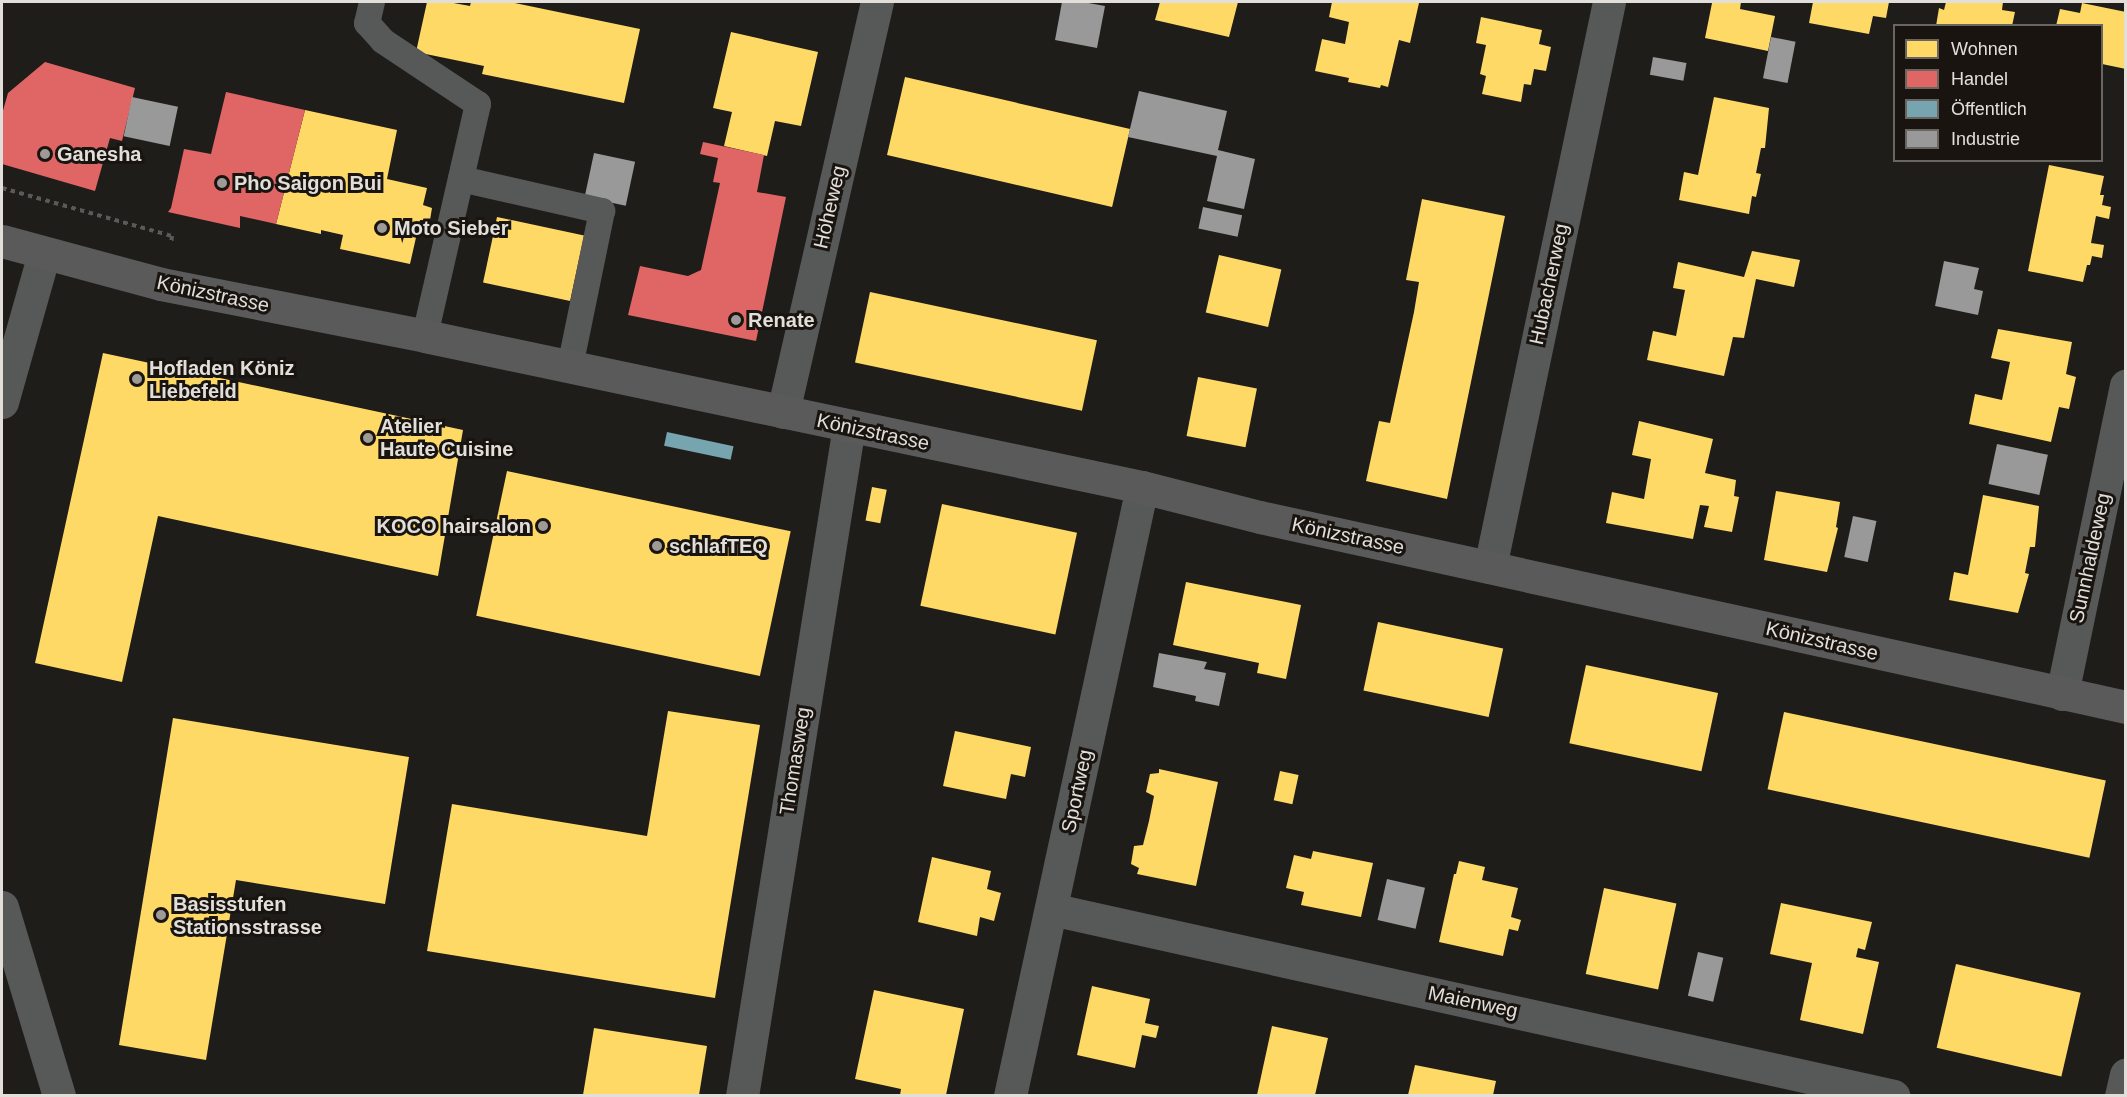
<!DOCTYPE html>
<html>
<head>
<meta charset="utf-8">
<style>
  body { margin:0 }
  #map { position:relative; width:2127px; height:1097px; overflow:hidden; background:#1f1d1a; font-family:Helvetica,sans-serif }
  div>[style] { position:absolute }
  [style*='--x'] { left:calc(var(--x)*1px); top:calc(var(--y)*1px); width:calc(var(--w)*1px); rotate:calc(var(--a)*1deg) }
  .homes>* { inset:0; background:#ffd966; transform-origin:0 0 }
  .shops>* { inset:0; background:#e06666 }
  .public>* { inset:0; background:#76a5af; transform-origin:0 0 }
  .industry>* { inset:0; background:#999; transform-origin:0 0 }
  .path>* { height:4px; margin-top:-2px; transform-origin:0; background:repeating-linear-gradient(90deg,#5a5a59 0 4.5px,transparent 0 9px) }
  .service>* { height:26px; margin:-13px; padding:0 13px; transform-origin:13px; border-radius:13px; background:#575858 }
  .minor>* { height:33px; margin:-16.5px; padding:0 16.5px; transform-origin:16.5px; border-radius:16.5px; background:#575858 }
  .tertiary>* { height:33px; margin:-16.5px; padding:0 16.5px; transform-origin:16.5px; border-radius:16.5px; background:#575858 }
  .secondary>* { height:33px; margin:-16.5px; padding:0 16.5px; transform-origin:16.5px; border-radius:16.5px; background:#5a5a5b }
  .dots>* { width:16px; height:16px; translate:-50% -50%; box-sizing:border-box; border:3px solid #19140f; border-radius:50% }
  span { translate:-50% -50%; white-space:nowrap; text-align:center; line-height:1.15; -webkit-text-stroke:6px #19140f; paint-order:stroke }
  .poi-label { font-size:20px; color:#e2dfdb; font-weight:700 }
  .left { translate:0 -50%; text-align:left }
  .right { translate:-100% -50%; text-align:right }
  .street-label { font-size:20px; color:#e2dfdb }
  .frame { position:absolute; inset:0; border:3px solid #e2dfdb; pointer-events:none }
  .legend { position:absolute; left:1893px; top:24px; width:210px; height:138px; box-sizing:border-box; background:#19140f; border:2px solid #696561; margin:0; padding:8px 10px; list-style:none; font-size:18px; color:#e2dfdb }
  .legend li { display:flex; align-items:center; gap:12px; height:30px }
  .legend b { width:30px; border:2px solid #696561 }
</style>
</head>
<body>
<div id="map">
  <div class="homes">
    <i style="clip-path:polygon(427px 2px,448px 2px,470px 6px,471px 2px,510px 2px,640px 29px,624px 103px,482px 74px,484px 66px,416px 52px)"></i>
    <i style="clip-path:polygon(1160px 2px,1238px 2px,1229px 37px,1155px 20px)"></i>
    <i style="clip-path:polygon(1332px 2px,1419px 3px,1410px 43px,1399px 40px,1388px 87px,1381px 85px,1380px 88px,1348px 82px,1349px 78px,1315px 71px,1322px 39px,1345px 44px,1349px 22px,1329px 17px)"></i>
    <i style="clip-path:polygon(1708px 2px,1741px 2px,1740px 9px,1775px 16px,1768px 51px,1705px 38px,1712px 3px)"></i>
    <i style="clip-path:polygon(1813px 2px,1889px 2px,1886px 18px,1873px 16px,1869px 34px,1809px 23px)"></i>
    <i style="clip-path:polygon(1946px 2px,2003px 2px,2002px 10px,2015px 12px,2012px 26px,1936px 26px,1939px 8px,1944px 10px)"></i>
    <i style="clip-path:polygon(2082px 3px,2126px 12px,2126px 69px,2102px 64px,2102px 26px,2056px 26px,2060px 9px,2080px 13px)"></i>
    <i style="clip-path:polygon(1481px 17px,1542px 30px,1539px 44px,1551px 47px,1546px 71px,1534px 69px,1531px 85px,1524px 84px,1521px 102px,1482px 94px,1486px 76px,1480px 74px,1486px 45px,1476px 43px)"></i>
    <i style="clip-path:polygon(731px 32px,818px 52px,801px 126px,775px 121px,767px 156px,724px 146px,732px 112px,713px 108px)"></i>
    <i style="left:905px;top:77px;width:231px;height:80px;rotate:13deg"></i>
    <i style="clip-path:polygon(1714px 97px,1769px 108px,1765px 148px,1761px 148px,1756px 173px,1761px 174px,1756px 197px,1752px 196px,1749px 214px,1679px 200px,1684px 172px,1698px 175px)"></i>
    <i style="clip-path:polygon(305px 110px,397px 130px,387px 179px,427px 188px,423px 205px,432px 208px,430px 220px,420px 220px,410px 264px,340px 249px,343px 235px,321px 230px,321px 234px,276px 224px)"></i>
    <i style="clip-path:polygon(2049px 165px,2104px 176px,2100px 195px,2104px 195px,2102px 205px,2111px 207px,2109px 219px,2096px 216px,2091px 243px,2104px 245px,2102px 258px,2092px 256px,2090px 265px,2087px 265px,2083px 282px,2028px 271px)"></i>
    <i style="clip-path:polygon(1422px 199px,1505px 216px,1447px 499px,1366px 481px,1379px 421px,1390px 423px,1414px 312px,1419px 282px,1406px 280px)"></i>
    <i style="left:497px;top:217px;width:89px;height:67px;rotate:12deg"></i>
    <i style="clip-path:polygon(1752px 251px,1800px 260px,1794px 287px,1756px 279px,1744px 338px,1733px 337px,1724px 376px,1647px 360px,1653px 331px,1676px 336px,1685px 290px,1673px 288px,1678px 262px,1744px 277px)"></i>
    <i style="left:1219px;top:255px;width:64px;height:59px;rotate:13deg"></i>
    <i style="left:870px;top:292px;width:232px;height:72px;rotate:12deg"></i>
    <i style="clip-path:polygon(1998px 329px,2072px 342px,2066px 374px,2076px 377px,2069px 409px,2059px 407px,2051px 442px,1969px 424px,1975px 394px,2002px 400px,2010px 362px,1991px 358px)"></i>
    <i style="clip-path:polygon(103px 353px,463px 430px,438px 576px,158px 516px,122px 682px,35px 663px)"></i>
    <i style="left:1198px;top:377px;width:60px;height:60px;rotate:11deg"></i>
    <i style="clip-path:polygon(1639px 421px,1713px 439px,1705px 473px,1736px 480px,1734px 496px,1739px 497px,1732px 532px,1704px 527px,1709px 506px,1700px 505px,1693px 539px,1606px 523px,1612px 492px,1644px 499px,1651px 459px,1632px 455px)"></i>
    <i style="left:507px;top:471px;width:290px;height:148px;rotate:12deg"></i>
    <i style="left:872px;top:487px;width:15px;height:34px;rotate:11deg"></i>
    <i style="clip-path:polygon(1776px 491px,1840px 502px,1836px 527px,1838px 528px,1827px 572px,1764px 560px)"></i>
    <i style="clip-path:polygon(1983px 495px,2039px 506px,2035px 547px,2030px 547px,2025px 573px,2029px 574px,2018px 613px,1949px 600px,1954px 572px,1968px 575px)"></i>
    <i style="left:942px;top:504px;width:138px;height:104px;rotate:12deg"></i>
    <i style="clip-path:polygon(1186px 582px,1301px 605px,1286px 679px,1257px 673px,1259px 663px,1173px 645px)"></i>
    <i style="left:1378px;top:622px;width:128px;height:70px;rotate:12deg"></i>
    <i style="left:1586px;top:665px;width:135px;height:80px;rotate:12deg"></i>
    <i style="clip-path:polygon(668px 711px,760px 725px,715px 998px,427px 951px,452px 804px,647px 836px)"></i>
    <i style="left:1784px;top:712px;width:329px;height:79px;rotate:12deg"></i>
    <i style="clip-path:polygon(173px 718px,409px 757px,385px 904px,236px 880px,206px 1060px,119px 1045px)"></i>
    <i style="clip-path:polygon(955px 731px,1031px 747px,1025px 777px,1011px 774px,1006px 799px,943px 786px)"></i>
    <i style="clip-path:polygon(1159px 769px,1218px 782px,1196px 886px,1137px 874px,1139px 868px,1131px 864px,1134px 846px,1143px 845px,1149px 821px,1154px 796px,1146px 792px,1150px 774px,1159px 773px)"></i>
    <i style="left:1280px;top:771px;width:19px;height:30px;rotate:12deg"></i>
    <i style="clip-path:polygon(1313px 851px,1373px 863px,1361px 917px,1301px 905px,1304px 892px,1286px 888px,1294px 855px,1311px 859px)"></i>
    <i style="clip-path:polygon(932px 857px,991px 871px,987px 889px,1001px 893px,994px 921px,980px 917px,977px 936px,918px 922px)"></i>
    <i style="clip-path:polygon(1459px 861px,1485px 867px,1482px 880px,1518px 888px,1511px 917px,1521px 920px,1518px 931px,1509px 929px,1503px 956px,1439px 942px,1454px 874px,1456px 874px)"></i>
    <i style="left:1604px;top:888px;width:74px;height:88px;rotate:12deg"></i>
    <i style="clip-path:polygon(1781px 903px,1872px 922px,1865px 950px,1858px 948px,1856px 957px,1879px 962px,1863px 1034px,1800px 1020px,1812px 963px,1770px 954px)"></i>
    <i style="left:1956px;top:964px;width:128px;height:86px;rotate:13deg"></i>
    <i style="clip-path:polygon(1092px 986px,1150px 999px,1145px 1023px,1159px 1026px,1156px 1038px,1142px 1035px,1135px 1068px,1077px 1055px)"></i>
    <i style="clip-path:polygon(874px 990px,964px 1009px,946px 1095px,900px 1095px,901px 1089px,855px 1079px)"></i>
    <i style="clip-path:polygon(1272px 1026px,1328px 1038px,1315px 1095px,1257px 1095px)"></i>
    <i style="clip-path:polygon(594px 1028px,707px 1046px,699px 1095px,583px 1095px)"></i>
    <i style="clip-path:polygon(1415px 1065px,1496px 1081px,1493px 1095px,1408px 1095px)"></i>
  </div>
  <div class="shops">
    <i style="clip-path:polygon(45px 62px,135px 88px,122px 141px,110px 138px,95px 191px,2px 164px,2px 114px,8px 93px)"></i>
    <i style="clip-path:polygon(226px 92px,305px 110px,276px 224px,240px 216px,240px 228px,168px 212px,171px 208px,184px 149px,211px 154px)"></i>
    <i style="clip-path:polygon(703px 142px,764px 155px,757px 192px,786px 197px,756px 341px,628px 315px,640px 266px,688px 276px,701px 270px,720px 183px,713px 182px,718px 158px,700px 154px)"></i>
  </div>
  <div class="public">
    <i style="left:667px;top:432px;width:68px;height:14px;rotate:12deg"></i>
  </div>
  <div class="industry">
    <i style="clip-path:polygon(1062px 2px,1083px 2px,1105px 6px,1097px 48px,1055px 40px)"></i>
    <i style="left:1771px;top:37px;width:25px;height:42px;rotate:11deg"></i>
    <i style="left:1653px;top:57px;width:34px;height:18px;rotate:10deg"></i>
    <i style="clip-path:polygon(1139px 91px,1227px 111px,1218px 150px,1255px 159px,1244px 209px,1207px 201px,1217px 156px,1128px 137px)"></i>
    <i style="left:132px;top:97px;width:47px;height:40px;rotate:12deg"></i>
    <i style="left:594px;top:153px;width:42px;height:45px;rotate:12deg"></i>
    <i style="left:1203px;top:207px;width:40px;height:22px;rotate:12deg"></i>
    <i style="clip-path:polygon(1944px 261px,1979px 268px,1974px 289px,1983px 291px,1978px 315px,1935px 306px)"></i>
    <i style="left:1997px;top:444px;width:52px;height:41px;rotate:12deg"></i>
    <i style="left:1853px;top:516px;width:24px;height:42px;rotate:12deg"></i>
    <i style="clip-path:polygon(1159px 653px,1207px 662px,1204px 669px,1226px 673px,1219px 706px,1195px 701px,1196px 696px,1153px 687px)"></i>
    <i style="left:1387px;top:879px;width:39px;height:42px;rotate:13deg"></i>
    <i style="left:1698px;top:952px;width:26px;height:45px;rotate:13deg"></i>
  </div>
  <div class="path">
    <i style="--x:2;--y:188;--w:177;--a:15.8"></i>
    <i style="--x:172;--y:236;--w:8;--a:97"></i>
  </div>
  <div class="service">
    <i style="--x:372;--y:2;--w:22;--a:103"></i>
    <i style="--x:367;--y:23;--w:24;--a:48"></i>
    <i style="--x:383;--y:41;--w:114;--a:33.6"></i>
    <i style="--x:478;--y:104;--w:238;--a:102.9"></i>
    <i style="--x:461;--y:179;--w:145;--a:12.8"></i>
    <i style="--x:602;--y:211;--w:159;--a:101.6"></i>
  </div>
  <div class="minor">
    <i style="--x:783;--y:412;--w:421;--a:-77.1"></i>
    <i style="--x:1490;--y:567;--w:577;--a:-78.11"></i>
    <i style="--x:2062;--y:694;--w:315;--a:-78.3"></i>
    <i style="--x:1051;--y:909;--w:863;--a:12.51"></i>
    <i style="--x:742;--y:1096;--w:678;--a:-80.93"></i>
    <i style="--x:1010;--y:1096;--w:623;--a:-77.77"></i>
    <i style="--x:2121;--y:1096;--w:22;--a:-77"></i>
  </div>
  <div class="tertiary">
    <i style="--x:2;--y:402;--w:154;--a:-74.2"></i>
    <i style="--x:2;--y:907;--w:197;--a:73.2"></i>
  </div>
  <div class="secondary">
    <i style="--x:2;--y:241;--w:165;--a:15.1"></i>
    <i style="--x:161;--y:284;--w:269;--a:11.1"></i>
    <i style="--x:425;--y:336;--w:733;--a:11.89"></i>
    <i style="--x:1142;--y:487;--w:122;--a:14.3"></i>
    <i style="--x:1260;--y:517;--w:887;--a:12.37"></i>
  </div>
  <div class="dots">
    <i style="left:45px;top:154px;background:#9e9b97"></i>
    <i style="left:222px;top:183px;background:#9e9b97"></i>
    <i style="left:382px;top:228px;background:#9e9b97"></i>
    <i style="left:736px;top:320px;background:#9e9b97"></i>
    <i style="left:137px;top:379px;background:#9e9b97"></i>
    <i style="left:368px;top:438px;background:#9e9b97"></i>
    <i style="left:543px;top:526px;background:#9e9b97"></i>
    <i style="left:657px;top:546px;background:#9e9b97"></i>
    <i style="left:161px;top:915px;background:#9e9b97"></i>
  </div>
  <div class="poi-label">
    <span class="left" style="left:57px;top:154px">Ganesha</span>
    <span class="left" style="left:234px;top:183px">Pho Saigon Bui</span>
    <span class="left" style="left:394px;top:228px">Moto Sieber</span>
    <span class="left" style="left:748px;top:320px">Renate</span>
    <span class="left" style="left:149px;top:380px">Hofladen Köniz<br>Liebefeld</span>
    <span class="left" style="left:380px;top:438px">Atelier<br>Haute Cuisine</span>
    <span class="right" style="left:531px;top:526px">KOCO hairsalon</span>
    <span class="left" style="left:669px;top:546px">schlafTEQ</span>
    <span class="left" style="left:173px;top:916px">Basisstufen<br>Stationsstrasse</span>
  </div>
  <div class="street-label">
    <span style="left:830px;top:207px;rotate:-77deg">Höheweg</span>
    <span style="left:1549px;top:284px;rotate:-78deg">Hubacherweg</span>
    <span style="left:213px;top:294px;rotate:12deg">Könizstrasse</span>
    <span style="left:873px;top:432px;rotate:12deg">Könizstrasse</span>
    <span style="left:1348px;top:536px;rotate:12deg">Könizstrasse</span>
    <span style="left:2090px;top:558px;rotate:-78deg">Sunnhaldeweg</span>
    <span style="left:1822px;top:641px;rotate:13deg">Könizstrasse</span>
    <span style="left:795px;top:761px;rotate:-81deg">Thomasweg</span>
    <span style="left:1077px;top:791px;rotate:-78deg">Sportweg</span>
    <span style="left:1473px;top:1002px;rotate:12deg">Maienweg</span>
  </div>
  <div class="frame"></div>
  <ul class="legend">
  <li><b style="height:16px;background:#ffd966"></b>Wohnen</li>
  <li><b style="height:16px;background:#e06666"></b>Handel</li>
  <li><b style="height:16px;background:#76a5af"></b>Öffentlich</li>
  <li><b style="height:16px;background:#999"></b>Industrie</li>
  </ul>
</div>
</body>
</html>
